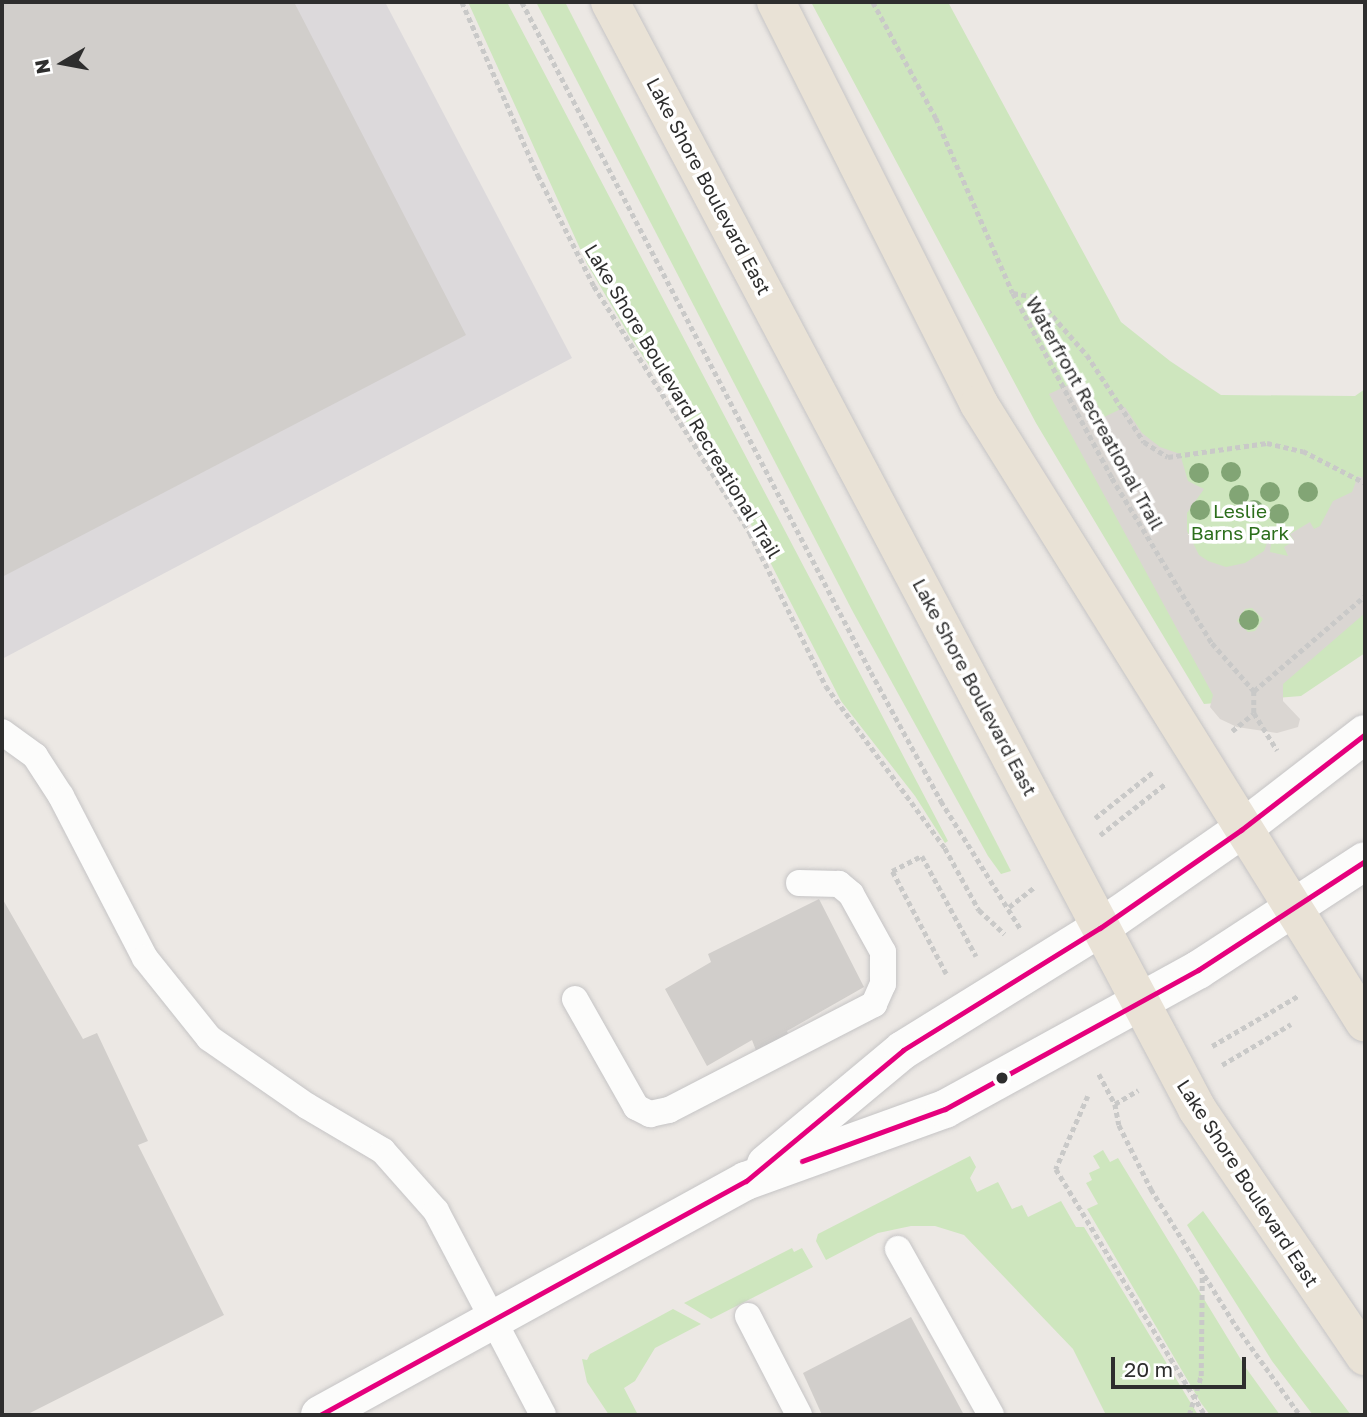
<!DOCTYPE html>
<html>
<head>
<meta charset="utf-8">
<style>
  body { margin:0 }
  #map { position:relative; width:1367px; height:1417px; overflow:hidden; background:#ece8e4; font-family:"Golos Text",sans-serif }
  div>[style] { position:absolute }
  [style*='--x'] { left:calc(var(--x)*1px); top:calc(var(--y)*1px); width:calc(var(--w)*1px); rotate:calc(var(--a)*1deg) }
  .industrial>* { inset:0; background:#dcd9db }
  .green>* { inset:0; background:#cee6be }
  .plaza>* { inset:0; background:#dad6d2 }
  .building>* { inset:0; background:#d1cecb }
  .path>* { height:4.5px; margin-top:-2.25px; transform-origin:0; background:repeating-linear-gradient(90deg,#c9c9c8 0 5px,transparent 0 8.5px) }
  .roads { filter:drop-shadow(0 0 2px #c5c4c5) drop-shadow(0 0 2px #c5c4c5) }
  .service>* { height:26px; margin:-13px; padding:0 13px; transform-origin:13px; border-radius:13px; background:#fcfcfb }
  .tertiary>* { height:38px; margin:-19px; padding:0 19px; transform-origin:19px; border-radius:19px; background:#fcfcfb }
  .secondary>* { height:38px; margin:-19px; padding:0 19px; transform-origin:19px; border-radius:19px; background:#fcfcfb }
  .trunk>* { height:38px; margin:-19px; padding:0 19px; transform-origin:19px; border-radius:19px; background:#e9e2d6 }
  .bus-1>* { height:5px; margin:-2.5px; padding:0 2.5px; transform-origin:2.5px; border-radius:2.5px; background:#e5007d }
  .trees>* { width:20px; height:20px; margin:-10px; border-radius:50%; background:#82a575 }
  .dots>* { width:19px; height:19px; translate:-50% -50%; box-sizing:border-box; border:4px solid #fff; border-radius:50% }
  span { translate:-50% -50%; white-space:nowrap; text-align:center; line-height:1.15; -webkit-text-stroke:7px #fff; paint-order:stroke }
  .street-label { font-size:19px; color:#2e2e2e }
  .park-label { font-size:19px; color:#2c6e1b }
  .frame { position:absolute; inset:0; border:4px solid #2e2e2e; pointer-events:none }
  .north { position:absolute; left:28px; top:28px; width:70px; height:70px; -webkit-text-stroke:5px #fff; paint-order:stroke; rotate:260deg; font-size:19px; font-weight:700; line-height:28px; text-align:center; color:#2e2e2e }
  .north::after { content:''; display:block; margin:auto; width:24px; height:32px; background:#2e2e2e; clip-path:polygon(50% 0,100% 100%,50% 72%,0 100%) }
  .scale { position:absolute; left:1111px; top:1357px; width:135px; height:32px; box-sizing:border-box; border:4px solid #2e2e2e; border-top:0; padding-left:9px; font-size:21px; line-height:24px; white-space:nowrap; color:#2e2e2e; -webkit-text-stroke:5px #fff; paint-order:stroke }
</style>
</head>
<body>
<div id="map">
  <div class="industrial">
    <i style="clip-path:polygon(2px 2px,385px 2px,572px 358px,2px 659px)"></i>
  </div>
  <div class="green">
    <i style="clip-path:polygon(468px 2px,507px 2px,948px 841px,945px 843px,915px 796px,841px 701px,740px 503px,629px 335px,587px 264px)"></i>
    <i style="clip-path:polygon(536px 2px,565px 2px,1011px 871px,1001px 874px,988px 856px,853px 612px)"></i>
    <i style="clip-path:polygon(811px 2px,948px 2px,1121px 322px,1170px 361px,1221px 395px,1355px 396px,1365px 389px,1365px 653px,1301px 696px,1204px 704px,1036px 423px)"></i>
    <i style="clip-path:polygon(1103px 1150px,1110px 1162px,1118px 1158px,1246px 1368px,1280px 1415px,1210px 1415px,1201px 1403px,1087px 1209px,1098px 1204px,1086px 1183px,1092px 1180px,1089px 1173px,1100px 1168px,1093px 1156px)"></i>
    <i style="clip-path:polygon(970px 1156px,976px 1167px,970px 1178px,977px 1192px,998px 1182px,1012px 1209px,1022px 1205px,1028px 1217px,1061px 1201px,1076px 1227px,1084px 1227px,1198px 1415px,1106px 1415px,1073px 1349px,964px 1235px,935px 1226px,911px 1226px,878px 1233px,826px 1260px,816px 1241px,818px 1234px)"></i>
    <i style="clip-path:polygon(1203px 1211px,1300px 1348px,1351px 1415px,1313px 1415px,1272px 1361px,1187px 1225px)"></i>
    <i style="clip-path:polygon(792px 1248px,794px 1252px,802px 1248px,813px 1267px,711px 1319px,684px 1303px)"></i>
    <i style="clip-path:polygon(673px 1309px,701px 1324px,655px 1348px,635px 1381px,624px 1388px,638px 1415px,609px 1415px,587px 1382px,582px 1359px,587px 1360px,590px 1354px)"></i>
  </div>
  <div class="plaza">
    <i style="clip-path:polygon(evenodd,1083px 378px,1104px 417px,1125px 407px,1142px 433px,1160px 447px,1180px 454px,1188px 481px,1204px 489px,1187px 513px,1187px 531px,1199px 555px,1208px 561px,1226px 567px,1245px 563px,1264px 551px,1273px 527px,1270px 552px,1288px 556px,1284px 547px,1294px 541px,1290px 534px,1310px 522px,1314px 529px,1320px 526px,1333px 501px,1352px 492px,1358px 476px,1365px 478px,1365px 613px,1283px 684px,1283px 701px,1300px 719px,1298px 727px,1277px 733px,1237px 727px,1220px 719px,1210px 707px,1213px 695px,1049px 394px,1083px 378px,1252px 608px,1263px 619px,1255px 631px,1248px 632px,1237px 621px,1245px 609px,1252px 608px)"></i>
  </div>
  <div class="building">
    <i style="clip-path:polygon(2px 2px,294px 2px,466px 335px,2px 577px)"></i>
    <i style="clip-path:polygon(2px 898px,83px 1039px,97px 1033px,148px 1141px,138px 1145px,224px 1315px,26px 1415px,2px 1415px)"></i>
    <i style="clip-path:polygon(819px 899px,864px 987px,787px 1031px,789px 1037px,757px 1053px,752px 1040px,707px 1066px,665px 989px,711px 962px,708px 954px)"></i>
    <i style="clip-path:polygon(911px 1317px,964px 1415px,822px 1415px,803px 1373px)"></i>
  </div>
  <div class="path">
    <i style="--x:462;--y:2;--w:189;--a:66.3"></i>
    <i style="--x:538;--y:175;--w:124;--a:63.2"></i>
    <i style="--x:594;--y:286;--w:292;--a:57.7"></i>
    <i style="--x:750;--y:533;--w:171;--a:63.6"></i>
    <i style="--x:826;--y:686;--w:201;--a:53.7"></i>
    <i style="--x:945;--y:848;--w:71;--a:61.3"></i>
    <i style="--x:979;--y:910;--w:35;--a:43"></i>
    <i style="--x:522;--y:2;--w:755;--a:62.49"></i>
    <i style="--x:871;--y:672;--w:147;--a:61.5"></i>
    <i style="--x:941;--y:801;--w:150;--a:58.1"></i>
    <i style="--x:873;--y:2;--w:132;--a:61.5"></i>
    <i style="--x:936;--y:118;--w:191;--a:66.3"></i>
    <i style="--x:1013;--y:293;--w:210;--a:61.8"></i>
    <i style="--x:1112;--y:478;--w:193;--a:58.8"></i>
    <i style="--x:1212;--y:643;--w:64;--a:48.8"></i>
    <i style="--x:1013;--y:293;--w:23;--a:10"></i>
    <i style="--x:1036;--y:297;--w:77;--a:48.7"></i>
    <i style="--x:1087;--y:355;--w:104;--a:56.8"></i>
    <i style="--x:1144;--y:442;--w:28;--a:32"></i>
    <i style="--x:1168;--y:457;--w:100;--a:-8"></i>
    <i style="--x:1267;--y:443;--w:37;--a:13"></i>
    <i style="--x:1303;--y:451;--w:70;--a:27.3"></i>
    <i style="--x:1254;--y:691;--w:22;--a:90"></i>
    <i style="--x:1254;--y:713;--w:44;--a:58.1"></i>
    <i style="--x:1254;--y:691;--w:146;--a:-40.6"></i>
    <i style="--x:1232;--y:731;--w:28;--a:-39"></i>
    <i style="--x:1095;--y:818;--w:74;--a:-38.4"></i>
    <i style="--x:1100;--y:835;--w:83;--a:-38.1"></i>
    <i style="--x:1009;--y:907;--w:31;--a:-38"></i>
    <i style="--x:946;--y:974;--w:116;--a:-117.7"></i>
    <i style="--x:892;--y:871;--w:34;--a:-27"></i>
    <i style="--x:922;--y:856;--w:114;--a:61.6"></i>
    <i style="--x:1212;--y:1046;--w:99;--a:-30.2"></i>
    <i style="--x:1222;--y:1065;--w:80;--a:-30.7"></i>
    <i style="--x:1099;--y:1074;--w:34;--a:62"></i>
    <i style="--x:1115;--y:1104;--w:21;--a:79"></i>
    <i style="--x:1119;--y:1125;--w:72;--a:63.4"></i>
    <i style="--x:1151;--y:1189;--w:161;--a:58.2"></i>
    <i style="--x:1236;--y:1326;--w:110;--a:54.3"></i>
    <i style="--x:1088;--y:1096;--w:80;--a:113.7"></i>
    <i style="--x:1056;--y:1169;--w:288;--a:58.8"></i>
    <i style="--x:1115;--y:1104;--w:27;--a:-31"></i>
    <i style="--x:1189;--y:1415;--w:41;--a:-72.9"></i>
    <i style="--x:1201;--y:1376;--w:104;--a:-89.4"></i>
  </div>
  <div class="roads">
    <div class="service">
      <i style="--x:2;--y:732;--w:41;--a:36"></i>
      <i style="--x:35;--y:756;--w:48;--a:57"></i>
      <i style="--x:61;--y:796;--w:182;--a:62.6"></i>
      <i style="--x:145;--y:958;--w:102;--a:51.3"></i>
      <i style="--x:209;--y:1038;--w:119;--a:34.8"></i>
      <i style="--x:307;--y:1106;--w:88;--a:30.6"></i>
      <i style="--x:383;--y:1151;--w:80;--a:48.5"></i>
      <i style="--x:436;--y:1211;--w:230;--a:62.3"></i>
      <i style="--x:575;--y:999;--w:124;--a:60.5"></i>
      <i style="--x:636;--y:1107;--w:16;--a:27"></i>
      <i style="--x:650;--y:1114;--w:19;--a:-12"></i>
      <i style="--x:669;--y:1110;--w:231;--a:-27.3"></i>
      <i style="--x:874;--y:1004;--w:22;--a:-66"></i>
      <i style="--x:883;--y:984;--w:32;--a:-90"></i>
      <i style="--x:883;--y:952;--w:66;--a:-118.9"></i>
      <i style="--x:851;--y:894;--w:16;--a:-140"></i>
      <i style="--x:839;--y:884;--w:40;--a:-178.6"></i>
      <i style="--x:898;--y:1249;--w:190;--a:60.7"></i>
      <i style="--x:748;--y:1316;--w:111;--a:62.7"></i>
    </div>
    <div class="tertiary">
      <i style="--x:1100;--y:928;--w:172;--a:-34.8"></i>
    </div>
    <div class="secondary">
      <i style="--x:1241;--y:830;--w:157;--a:-37.7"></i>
      <i style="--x:766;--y:1164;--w:178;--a:-39.8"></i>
      <i style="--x:903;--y:1050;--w:232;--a:-31.8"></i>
      <i style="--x:320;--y:1415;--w:486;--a:-28.8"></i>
      <i style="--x:746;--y:1181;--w:212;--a:-19.9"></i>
      <i style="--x:945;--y:1109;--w:289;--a:-28.8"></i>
      <i style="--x:1198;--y:970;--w:199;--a:-33.1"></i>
    </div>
    <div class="trunk">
      <i style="--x:610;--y:2;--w:1253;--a:62.06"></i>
      <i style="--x:1197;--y:1109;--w:299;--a:55.8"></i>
      <i style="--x:776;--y:2;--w:450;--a:63.2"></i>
      <i style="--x:979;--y:404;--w:729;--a:58.05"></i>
    </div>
  </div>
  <div class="bus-1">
    <i style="--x:802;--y:1161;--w:152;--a:-20"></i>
    <i style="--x:945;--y:1109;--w:289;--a:-28.8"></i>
    <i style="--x:1198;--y:970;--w:199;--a:-33.1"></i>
    <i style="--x:320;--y:1415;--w:486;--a:-28.8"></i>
    <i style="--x:746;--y:1181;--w:204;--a:-39.8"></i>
    <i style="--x:903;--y:1050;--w:232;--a:-31.8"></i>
    <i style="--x:1100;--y:928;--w:172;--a:-34.8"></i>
    <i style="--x:1241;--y:830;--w:157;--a:-37.7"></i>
  </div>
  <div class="trees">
    <i style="left:1231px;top:472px"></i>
    <i style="left:1199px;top:473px"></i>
    <i style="left:1270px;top:492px"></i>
    <i style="left:1308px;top:492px"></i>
    <i style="left:1239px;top:495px"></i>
    <i style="left:1200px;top:510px"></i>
    <i style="left:1254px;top:510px"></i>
    <i style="left:1279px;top:514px"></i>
    <i style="left:1249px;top:620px"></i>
  </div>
  <div class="dots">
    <i style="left:1002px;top:1078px;background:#2e2e2e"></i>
  </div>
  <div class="street-label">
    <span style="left:709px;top:186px;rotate:62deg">Lake Shore Boulevard East</span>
    <span style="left:683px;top:401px;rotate:59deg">Lake Shore Boulevard Recreational Trail</span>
    <span style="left:1095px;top:413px;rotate:61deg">Waterfront Recreational Trail</span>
    <span style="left:975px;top:687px;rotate:62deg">Lake Shore Boulevard East</span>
    <span style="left:1248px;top:1183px;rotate:57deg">Lake Shore Boulevard East</span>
  </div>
  <div class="park-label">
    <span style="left:1240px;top:522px">Leslie<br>Barns Park</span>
  </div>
  <div class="frame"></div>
  <div class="north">N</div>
  <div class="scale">20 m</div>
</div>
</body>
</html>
